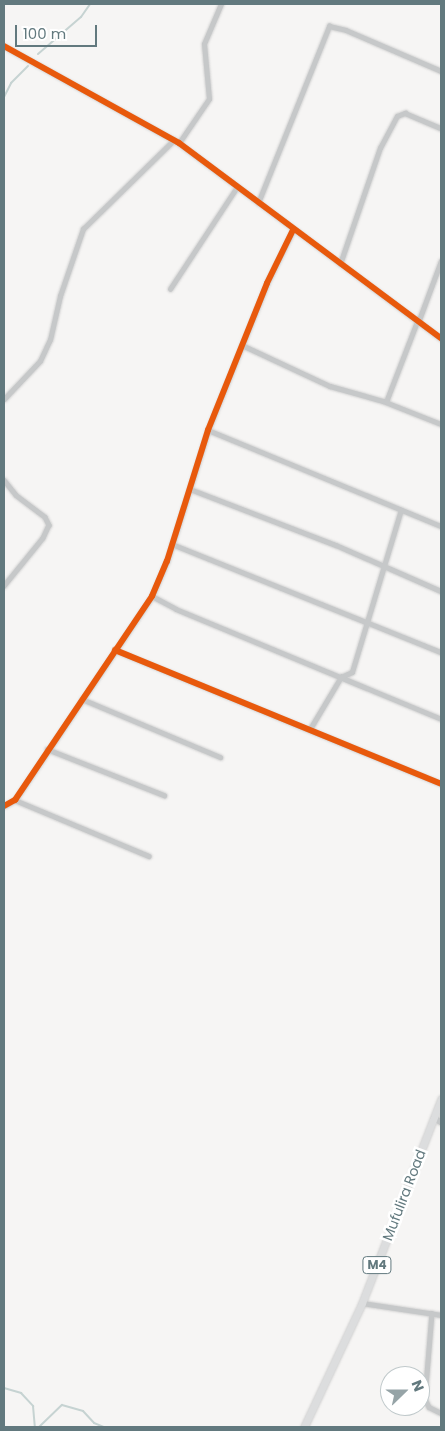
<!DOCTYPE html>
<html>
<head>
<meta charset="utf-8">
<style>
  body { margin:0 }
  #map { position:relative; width:445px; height:1431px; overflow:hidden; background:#f6f5f4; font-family:Poppins,sans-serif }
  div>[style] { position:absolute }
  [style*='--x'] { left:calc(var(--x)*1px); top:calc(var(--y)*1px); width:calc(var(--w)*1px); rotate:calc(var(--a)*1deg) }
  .stream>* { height:2px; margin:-1px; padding:0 1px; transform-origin:1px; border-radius:1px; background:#c6d3d2 }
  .roads { filter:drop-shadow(0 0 1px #d1d1d1) drop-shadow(0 0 1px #d1d1d1) }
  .minor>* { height:4.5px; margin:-2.25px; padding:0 2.25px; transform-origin:2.25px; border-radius:2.25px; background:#c6c8c9 }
  .tertiary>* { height:5.5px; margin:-2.75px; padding:0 2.75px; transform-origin:2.75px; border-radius:2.75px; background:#c6c8c9 }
  .primary>* { height:7px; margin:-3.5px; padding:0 3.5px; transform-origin:3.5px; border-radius:3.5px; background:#dcddde }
  .cycleway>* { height:6px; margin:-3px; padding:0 3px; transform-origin:3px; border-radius:3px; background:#e8590c }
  span { translate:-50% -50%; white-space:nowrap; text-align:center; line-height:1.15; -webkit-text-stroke:5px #fff; paint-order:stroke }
  .shield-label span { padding:1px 4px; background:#fff; border:1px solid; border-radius:4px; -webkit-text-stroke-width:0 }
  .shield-label { font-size:12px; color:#62797e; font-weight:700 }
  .street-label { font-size:14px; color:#62797e }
  .frame { position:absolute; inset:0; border:5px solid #62797e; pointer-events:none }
  .north { position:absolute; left:380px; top:1366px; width:50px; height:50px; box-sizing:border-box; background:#fff; border:1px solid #c0c9cb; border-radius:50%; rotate:68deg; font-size:14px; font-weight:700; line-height:20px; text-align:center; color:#62797e }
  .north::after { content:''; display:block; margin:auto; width:18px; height:22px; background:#96a4a7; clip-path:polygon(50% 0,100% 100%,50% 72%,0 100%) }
  .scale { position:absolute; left:15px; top:25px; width:82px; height:22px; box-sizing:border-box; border:2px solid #62797e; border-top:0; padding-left:6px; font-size:15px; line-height:18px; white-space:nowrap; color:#62797e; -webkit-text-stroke:4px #fff; paint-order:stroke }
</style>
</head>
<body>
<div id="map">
  <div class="stream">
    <i style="--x:38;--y:54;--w:57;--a:-40.7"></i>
    <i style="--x:81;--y:17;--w:16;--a:-55"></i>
    <i style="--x:4;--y:97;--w:16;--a:-63"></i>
    <i style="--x:11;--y:83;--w:24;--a:-45"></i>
    <i style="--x:4;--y:1388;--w:18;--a:16"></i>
    <i style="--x:21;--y:1393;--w:18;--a:47"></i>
    <i style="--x:33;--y:1406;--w:21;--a:85"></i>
    <i style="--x:39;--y:1427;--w:32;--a:-44"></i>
    <i style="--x:62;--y:1405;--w:22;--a:16"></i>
    <i style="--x:83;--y:1411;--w:16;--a:47"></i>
    <i style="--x:94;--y:1423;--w:11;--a:22"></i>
  </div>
  <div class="roads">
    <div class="minor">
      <i style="--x:4;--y:46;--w:200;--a:29"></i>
      <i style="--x:179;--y:143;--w:327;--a:36.7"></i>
      <i style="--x:179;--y:143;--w:53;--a:-55.7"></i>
      <i style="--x:209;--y:99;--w:55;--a:-95.2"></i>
      <i style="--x:204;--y:44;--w:43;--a:-67"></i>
      <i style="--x:258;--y:203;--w:191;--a:-68.1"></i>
      <i style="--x:329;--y:26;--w:17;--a:13"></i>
      <i style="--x:346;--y:30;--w:103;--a:23.3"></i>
      <i style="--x:340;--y:264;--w:123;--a:-71"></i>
      <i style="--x:380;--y:148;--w:36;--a:-62"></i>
      <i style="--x:397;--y:116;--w:9;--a:-21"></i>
      <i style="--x:405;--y:113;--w:39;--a:23"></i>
      <i style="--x:170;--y:289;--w:122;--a:-56.7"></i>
      <i style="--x:419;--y:320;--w:63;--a:-69.6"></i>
      <i style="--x:242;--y:345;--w:97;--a:25"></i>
      <i style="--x:330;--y:386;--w:55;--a:15.8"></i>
      <i style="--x:383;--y:401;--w:62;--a:21.6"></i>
      <i style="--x:4;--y:399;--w:52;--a:-46.5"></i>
      <i style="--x:40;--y:361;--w:23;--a:-65"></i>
      <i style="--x:50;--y:340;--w:45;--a:-77.2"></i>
      <i style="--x:60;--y:296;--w:71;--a:-71.1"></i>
      <i style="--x:83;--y:229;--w:127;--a:-44.4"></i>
      <i style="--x:386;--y:402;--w:89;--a:-68.9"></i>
      <i style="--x:208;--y:430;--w:252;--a:22.4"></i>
      <i style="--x:4;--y:480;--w:19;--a:51"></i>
      <i style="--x:16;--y:495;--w:36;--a:37"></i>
      <i style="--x:45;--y:517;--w:9;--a:63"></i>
      <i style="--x:49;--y:525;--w:14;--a:115"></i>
      <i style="--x:43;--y:538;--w:62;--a:129.1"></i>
      <i style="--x:190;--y:489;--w:156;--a:21"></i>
      <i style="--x:336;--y:545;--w:115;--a:23.7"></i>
      <i style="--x:172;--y:544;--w:290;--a:21.9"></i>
      <i style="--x:152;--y:596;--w:27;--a:28"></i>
      <i style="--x:176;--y:609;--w:287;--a:22.5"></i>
      <i style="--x:115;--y:650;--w:352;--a:22.3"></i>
      <i style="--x:82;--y:699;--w:150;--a:22.8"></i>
      <i style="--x:310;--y:729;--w:61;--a:-59.2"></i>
      <i style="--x:341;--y:677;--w:12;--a:-24"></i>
      <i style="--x:352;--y:672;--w:169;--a:-73.2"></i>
      <i style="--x:47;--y:749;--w:126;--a:21.5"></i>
      <i style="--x:15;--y:800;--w:145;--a:22.7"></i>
      <i style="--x:4;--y:806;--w:13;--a:-29"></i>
      <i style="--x:15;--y:800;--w:246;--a:-56.1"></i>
      <i style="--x:152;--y:596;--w:38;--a:-67"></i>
      <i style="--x:167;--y:561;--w:137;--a:-72.6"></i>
      <i style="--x:208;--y:430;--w:158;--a:-68.1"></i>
      <i style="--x:267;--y:283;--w:59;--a:-63.9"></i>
      <i style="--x:362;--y:1303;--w:80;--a:8.6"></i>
      <i style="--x:432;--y:1313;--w:86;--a:94.7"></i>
      <i style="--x:425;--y:1399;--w:9;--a:63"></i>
      <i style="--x:429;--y:1407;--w:13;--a:27"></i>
    </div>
    <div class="tertiary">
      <i style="--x:434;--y:1118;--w:8;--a:30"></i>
    </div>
    <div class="primary">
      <i style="--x:304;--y:1427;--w:137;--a:-64.9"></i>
      <i style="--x:362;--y:1303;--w:219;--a:-68.8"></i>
    </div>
  </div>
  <div class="cycleway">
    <i style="--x:4;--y:46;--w:200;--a:29"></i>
    <i style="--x:179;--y:143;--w:327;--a:36.7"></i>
    <i style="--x:115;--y:650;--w:352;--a:22.3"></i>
    <i style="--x:4;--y:806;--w:13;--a:-29"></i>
    <i style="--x:15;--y:800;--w:246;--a:-56.1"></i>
    <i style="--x:152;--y:596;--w:38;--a:-67"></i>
    <i style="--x:167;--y:561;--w:137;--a:-72.6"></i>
    <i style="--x:208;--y:430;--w:158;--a:-68.1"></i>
    <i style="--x:267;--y:283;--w:59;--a:-63.9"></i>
  </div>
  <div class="shield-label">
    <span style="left:377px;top:1265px">M4</span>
  </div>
  <div class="street-label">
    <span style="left:404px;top:1195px;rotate:-69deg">Mufulira Road</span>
  </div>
  <div class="frame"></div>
  <div class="north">N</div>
  <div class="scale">100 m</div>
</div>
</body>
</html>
